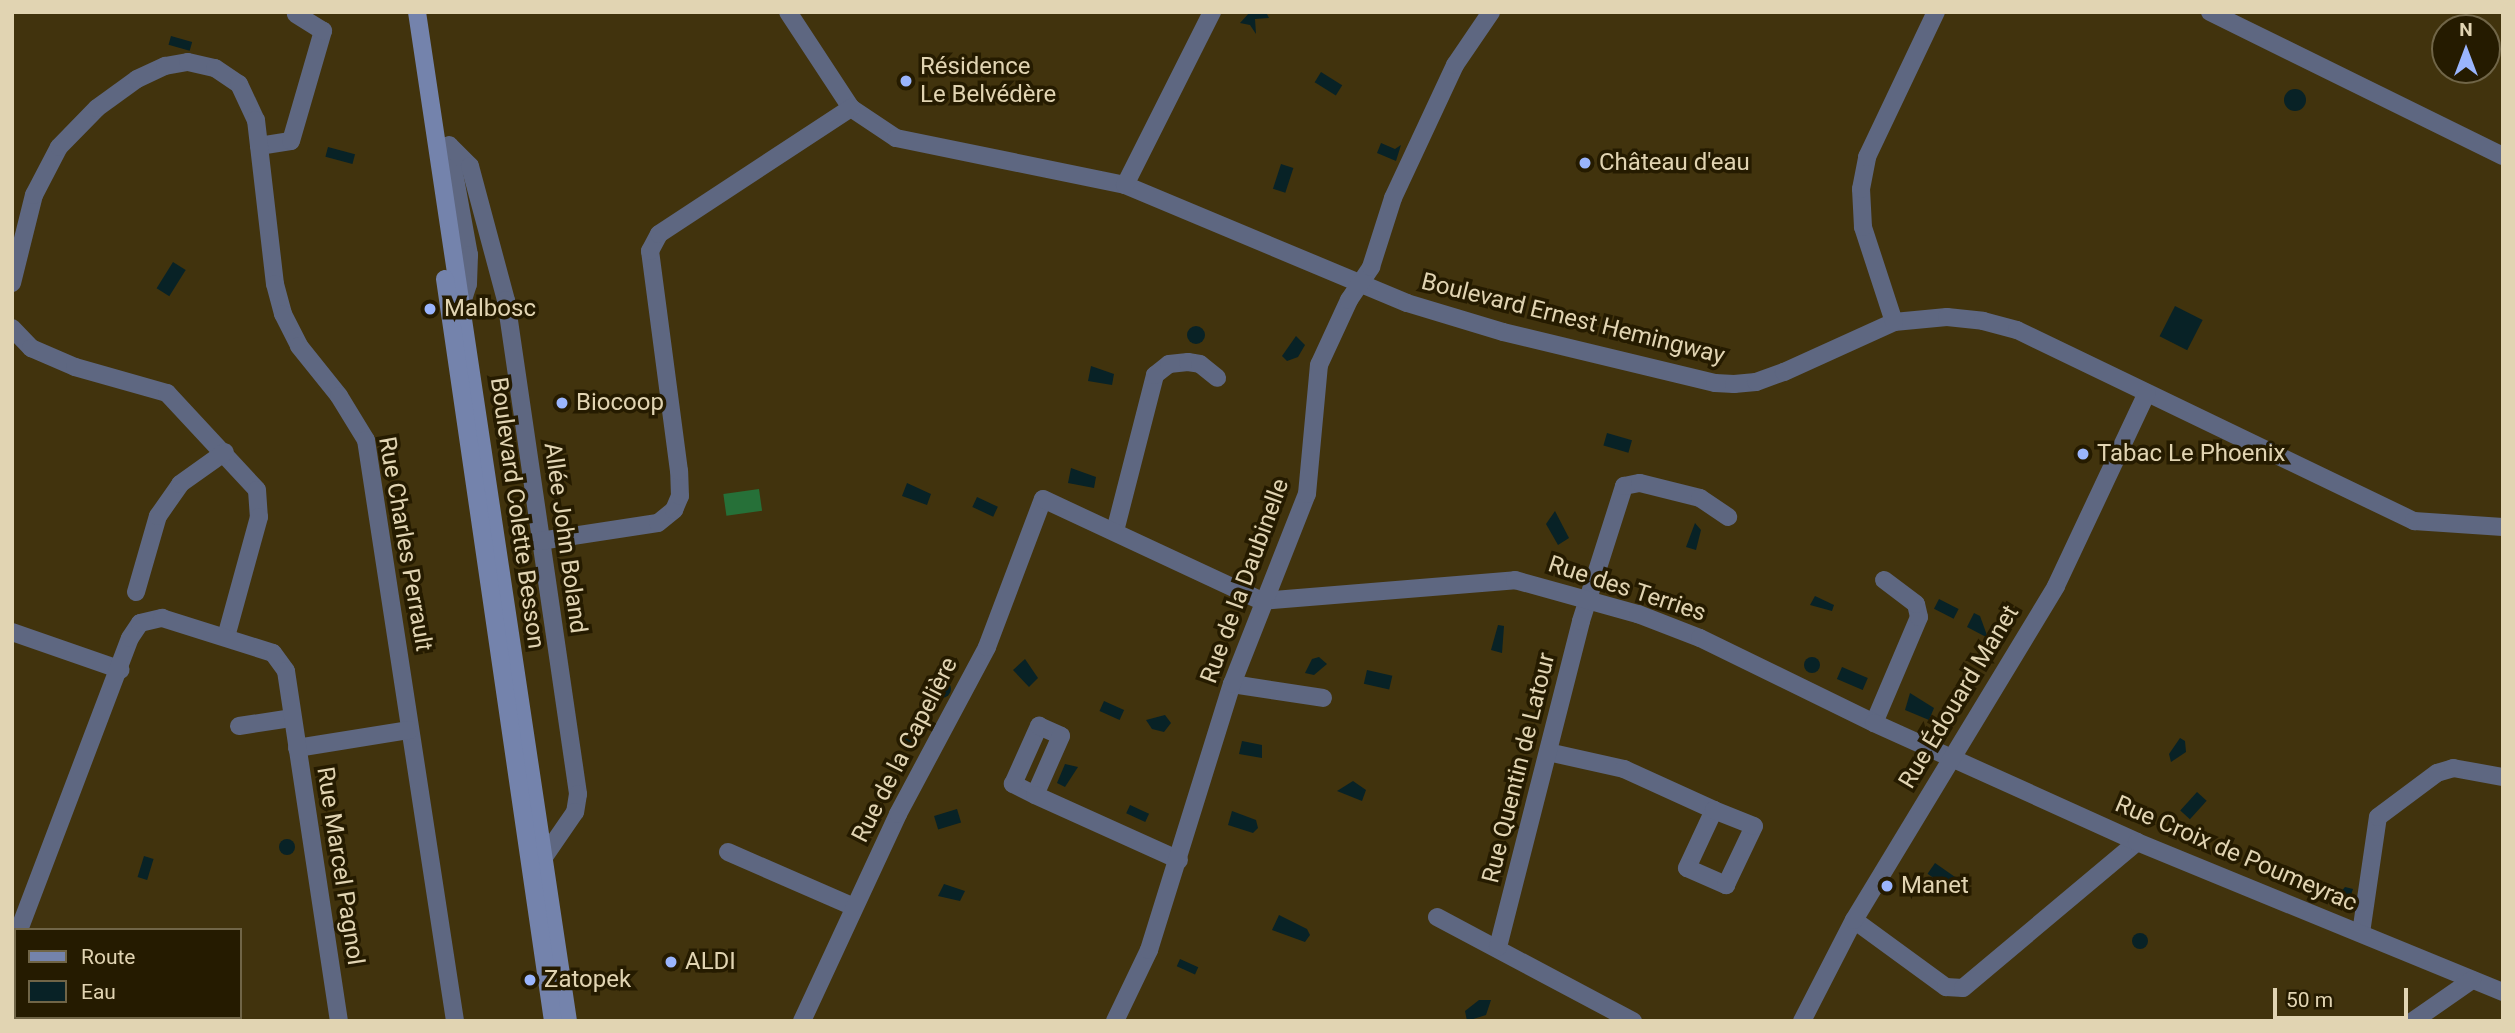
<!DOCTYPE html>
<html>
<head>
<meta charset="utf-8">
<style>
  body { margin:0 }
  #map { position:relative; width:2515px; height:1033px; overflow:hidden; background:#41330d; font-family:Roboto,sans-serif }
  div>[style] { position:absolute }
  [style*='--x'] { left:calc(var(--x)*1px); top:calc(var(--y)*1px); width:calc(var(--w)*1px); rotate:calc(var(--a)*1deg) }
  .green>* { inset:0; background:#267038; transform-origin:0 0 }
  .water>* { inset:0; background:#082226; transform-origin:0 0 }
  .round { border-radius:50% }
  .street>* { height:18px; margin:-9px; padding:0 9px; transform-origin:9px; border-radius:9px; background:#5e6781 }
  .secondary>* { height:18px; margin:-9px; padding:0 9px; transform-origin:9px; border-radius:9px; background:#7483ac }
  .dots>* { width:19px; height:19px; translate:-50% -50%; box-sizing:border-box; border:4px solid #251b00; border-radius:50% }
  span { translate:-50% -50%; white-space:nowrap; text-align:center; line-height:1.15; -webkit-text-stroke:7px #251b00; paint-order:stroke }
  .poi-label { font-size:24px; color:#e1d4b2 }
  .left { translate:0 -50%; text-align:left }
  .street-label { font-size:24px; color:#e1d4b2 }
  .frame { position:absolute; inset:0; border:14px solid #e1d4b2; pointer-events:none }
  .legend { position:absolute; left:14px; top:928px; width:228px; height:91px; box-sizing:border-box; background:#251b00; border:2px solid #706547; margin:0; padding:9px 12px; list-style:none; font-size:21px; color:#e1d4b2 }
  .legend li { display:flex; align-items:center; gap:14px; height:35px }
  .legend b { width:35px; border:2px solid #706547 }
  .north { position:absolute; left:2431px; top:14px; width:70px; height:70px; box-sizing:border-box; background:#251b00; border:2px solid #706547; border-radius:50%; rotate:0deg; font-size:19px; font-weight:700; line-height:28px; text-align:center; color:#e1d4b2 }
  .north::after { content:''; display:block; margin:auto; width:24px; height:32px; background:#9ab5fd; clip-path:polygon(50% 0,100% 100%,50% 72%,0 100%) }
  .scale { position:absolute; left:2273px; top:988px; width:135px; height:32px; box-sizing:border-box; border:4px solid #e1d4b2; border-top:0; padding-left:9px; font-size:21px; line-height:24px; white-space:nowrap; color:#e1d4b2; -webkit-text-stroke:5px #251b00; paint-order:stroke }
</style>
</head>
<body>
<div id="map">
  <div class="green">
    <i style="left:759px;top:489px;width:22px;height:36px;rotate:82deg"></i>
  </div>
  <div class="water">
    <i style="clip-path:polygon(1250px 12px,1266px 12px,1269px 18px,1255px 19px,1256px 34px,1250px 25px,1240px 23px)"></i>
    <i style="left:171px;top:36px;width:22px;height:9px;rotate:16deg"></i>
    <i style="left:1321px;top:72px;width:25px;height:12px;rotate:32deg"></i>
    <i class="round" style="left:2284px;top:89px;width:22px;height:22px"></i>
    <i style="clip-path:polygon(1381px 143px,1395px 149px,1401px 145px,1396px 161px,1377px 153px)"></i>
    <i style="left:328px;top:147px;width:28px;height:10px;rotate:15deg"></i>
    <i style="left:1281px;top:164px;width:13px;height:26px;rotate:18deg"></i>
    <i style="left:173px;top:262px;width:15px;height:31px;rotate:32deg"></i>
    <i style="left:2175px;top:306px;width:31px;height:34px;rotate:27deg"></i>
    <i class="round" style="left:1187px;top:326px;width:18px;height:18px"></i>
    <i style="clip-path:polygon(1296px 336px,1305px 345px,1298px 357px,1287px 361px,1282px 356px)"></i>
    <i style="clip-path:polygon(1091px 366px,1114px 374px,1112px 385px,1088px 381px)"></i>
    <i style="left:1607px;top:433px;width:26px;height:13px;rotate:16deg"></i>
    <i style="clip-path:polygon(1071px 468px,1096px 477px,1094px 488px,1068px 483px)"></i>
    <i style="clip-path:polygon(907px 483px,931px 494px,927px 505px,902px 496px)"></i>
    <i style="left:977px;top:497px;width:23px;height:11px;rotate:25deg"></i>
    <i style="clip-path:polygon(1555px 511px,1569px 538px,1558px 545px,1546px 524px)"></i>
    <i style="clip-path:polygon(1695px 523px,1701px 530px,1696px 550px,1686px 547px)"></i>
    <i style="clip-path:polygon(1815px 596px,1834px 605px,1832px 611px,1810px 605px)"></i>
    <i style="left:1939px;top:599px;width:22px;height:11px;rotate:27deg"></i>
    <i style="clip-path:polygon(1974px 613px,1980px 616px,1988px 638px,1967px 627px)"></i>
    <i style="clip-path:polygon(1498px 625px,1504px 626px,1502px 653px,1491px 650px)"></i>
    <i class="round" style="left:1804px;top:657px;width:16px;height:16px"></i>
    <i style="clip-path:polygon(1319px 657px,1327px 664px,1314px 675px,1305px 673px,1312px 659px)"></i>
    <i style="clip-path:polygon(1025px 659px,1038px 678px,1029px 687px,1013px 670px)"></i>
    <i style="left:1842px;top:667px;width:28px;height:13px;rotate:23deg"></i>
    <i style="left:1367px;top:670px;width:26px;height:14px;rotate:13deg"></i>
    <i class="round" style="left:933px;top:680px;width:18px;height:18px"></i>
    <i style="clip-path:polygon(1910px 693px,1934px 708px,1929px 720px,1905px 710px)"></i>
    <i style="left:1104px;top:701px;width:22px;height:11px;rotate:24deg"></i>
    <i style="clip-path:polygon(1165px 715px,1171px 723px,1164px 732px,1152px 729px,1146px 720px)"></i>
    <i class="round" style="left:902px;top:735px;width:16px;height:16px"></i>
    <i style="clip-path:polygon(2180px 738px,2185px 741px,2186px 752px,2171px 762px,2169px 754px)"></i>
    <i style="clip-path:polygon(1242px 741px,1262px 745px,1262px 758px,1239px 754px)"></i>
    <i style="clip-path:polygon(1065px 764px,1078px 767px,1065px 787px,1057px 783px)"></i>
    <i style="clip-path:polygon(1353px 781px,1366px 790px,1362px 801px,1337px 791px)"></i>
    <i style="left:2197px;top:792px;width:13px;height:25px;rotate:42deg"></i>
    <i style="left:1130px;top:805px;width:21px;height:9px;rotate:25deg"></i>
    <i style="left:957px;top:809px;width:14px;height:24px;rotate:73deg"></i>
    <i style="clip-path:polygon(1232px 811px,1256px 820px,1258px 828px,1253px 833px,1228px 825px)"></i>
    <i class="round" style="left:279px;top:839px;width:16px;height:16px"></i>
    <i style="left:144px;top:856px;width:10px;height:22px;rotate:17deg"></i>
    <i style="left:1935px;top:863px;width:28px;height:13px;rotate:35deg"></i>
    <i style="clip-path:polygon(944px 884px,965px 891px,960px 901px,938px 896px)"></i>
    <i style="clip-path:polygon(2345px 887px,2353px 889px,2349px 901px,2342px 905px,2333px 902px)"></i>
    <i style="clip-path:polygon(1279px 915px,1307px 929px,1310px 935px,1305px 942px,1272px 930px)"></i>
    <i class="round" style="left:2132px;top:933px;width:16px;height:16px"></i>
    <i style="left:1180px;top:959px;width:20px;height:8px;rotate:24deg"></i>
    <i style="clip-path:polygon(1479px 1000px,1491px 1000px,1486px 1015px,1467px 1021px,1465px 1011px)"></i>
  </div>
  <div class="street">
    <i style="--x:788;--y:12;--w:115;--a:56.7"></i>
    <i style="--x:851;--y:108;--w:54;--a:33.7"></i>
    <i style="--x:896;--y:138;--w:234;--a:11.6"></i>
    <i style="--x:1125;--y:185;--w:306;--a:22.7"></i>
    <i style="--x:1407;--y:303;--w:100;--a:16.8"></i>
    <i style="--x:1503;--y:332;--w:218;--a:13.5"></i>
    <i style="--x:1715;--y:383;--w:19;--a:3"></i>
    <i style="--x:1734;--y:384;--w:22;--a:-5"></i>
    <i style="--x:1756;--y:382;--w:30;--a:-20"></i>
    <i style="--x:1784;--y:372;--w:121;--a:-24.4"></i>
    <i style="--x:1894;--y:322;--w:53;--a:-5.4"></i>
    <i style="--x:1947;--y:317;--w:36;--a:6"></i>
    <i style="--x:1983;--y:321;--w:35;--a:15"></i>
    <i style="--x:2017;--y:330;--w:441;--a:25.7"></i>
    <i style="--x:2414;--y:521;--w:89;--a:3.9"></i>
    <i style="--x:2210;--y:12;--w:326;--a:26.2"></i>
    <i style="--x:449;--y:145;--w:112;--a:79.7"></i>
    <i style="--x:469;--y:255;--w:29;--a:92"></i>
    <i style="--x:468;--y:284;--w:23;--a:108"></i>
    <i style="--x:259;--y:146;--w:32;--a:-9"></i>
    <i style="--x:291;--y:141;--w:115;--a:-73.8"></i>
    <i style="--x:323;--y:31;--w:32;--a:-148"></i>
    <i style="--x:450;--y:146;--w:28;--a:45"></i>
    <i style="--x:470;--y:166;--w:139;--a:75"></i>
    <i style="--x:506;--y:300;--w:499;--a:81.7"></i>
    <i style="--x:578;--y:794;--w:18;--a:99"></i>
    <i style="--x:575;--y:812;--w:55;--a:124.6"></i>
    <i style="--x:1125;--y:185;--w:194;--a:-63.3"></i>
    <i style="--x:12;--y:283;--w:91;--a:-76"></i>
    <i style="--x:34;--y:195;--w:54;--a:-62.5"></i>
    <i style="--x:59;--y:147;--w:54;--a:-45.7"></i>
    <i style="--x:97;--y:108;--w:49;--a:-35.9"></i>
    <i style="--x:137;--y:79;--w:31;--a:-25"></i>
    <i style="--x:165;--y:66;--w:23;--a:-10"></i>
    <i style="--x:188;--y:62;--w:28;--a:13"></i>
    <i style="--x:215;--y:68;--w:29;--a:34"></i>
    <i style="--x:239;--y:84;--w:40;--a:65"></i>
    <i style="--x:256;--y:120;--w:165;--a:83.4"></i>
    <i style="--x:275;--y:284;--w:31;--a:75"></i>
    <i style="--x:283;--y:314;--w:36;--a:63"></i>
    <i style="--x:299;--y:346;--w:64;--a:51.3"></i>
    <i style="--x:339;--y:396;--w:52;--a:58.5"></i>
    <i style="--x:366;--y:440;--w:588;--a:81.29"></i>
    <i style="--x:1894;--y:322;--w:100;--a:-108.1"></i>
    <i style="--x:1863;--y:227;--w:38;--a:-93"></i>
    <i style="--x:1861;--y:189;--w:33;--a:-79"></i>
    <i style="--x:1867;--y:157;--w:161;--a:-64.6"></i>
    <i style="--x:12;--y:328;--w:28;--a:46"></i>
    <i style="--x:31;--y:348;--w:48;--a:23.4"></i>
    <i style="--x:75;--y:367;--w:96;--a:15.8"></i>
    <i style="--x:167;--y:393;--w:132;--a:47.1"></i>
    <i style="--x:257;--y:490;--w:27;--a:86"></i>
    <i style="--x:259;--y:517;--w:124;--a:105.4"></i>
    <i style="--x:1115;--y:531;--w:161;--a:-75.6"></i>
    <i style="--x:1155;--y:375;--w:18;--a:-38"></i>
    <i style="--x:1169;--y:364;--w:19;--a:-6"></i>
    <i style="--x:1188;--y:362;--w:12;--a:9"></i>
    <i style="--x:1200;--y:364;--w:22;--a:39"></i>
    <i style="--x:540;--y:541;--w:119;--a:-8.7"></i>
    <i style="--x:658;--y:523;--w:21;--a:-39"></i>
    <i style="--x:674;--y:510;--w:15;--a:-67"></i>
    <i style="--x:680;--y:496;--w:25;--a:-92"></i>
    <i style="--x:679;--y:471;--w:222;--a:-97.5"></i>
    <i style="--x:650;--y:251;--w:19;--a:-62"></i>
    <i style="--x:659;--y:234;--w:230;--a:-33.3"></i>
    <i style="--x:136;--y:592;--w:79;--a:-73.9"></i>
    <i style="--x:158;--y:516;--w:39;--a:-55"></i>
    <i style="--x:180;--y:484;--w:55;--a:-35.4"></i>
    <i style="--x:12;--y:632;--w:115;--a:19.2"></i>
    <i style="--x:1232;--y:684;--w:92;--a:8.7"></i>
    <i style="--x:1874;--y:723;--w:115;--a:-67"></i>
    <i style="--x:1919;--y:617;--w:13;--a:-103"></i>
    <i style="--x:1916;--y:604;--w:40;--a:-143"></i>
    <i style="--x:239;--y:726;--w:54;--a:-8.6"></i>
    <i style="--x:297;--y:748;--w:114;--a:-9.1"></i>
    <i style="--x:1548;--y:752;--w:78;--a:12.6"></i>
    <i style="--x:1624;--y:769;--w:99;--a:24.5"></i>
    <i style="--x:1714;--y:810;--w:64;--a:115"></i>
    <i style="--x:1687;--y:868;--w:43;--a:23.6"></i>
    <i style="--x:1726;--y:885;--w:65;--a:-64.6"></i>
    <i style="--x:1754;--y:826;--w:43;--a:-158.2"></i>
    <i style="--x:1035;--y:795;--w:25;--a:-153"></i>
    <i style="--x:1013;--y:784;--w:64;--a:-65.9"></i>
    <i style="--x:1039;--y:726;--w:24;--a:24"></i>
    <i style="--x:1061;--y:736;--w:64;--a:113.8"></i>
    <i style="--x:1035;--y:795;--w:158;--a:24.3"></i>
    <i style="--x:728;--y:852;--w:137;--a:23.6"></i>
    <i style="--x:1437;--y:917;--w:222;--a:28"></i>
    <i style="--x:1854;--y:920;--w:114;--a:36.1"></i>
    <i style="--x:1946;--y:987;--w:17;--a:3"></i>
    <i style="--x:1963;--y:988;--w:227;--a:-40"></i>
    <i style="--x:19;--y:930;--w:312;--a:-69.2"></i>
    <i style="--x:130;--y:638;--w:18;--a:-56"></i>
    <i style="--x:140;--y:623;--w:23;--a:-13"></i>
    <i style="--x:162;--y:618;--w:116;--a:17.5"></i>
    <i style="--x:273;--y:653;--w:22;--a:54"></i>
    <i style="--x:286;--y:671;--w:354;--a:81.4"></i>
    <i style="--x:2361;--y:933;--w:117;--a:-81.7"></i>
    <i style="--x:2378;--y:817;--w:74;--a:-36.7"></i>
    <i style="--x:2437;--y:773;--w:17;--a:-17"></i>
    <i style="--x:2453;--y:768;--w:51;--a:10.2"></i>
    <i style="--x:1498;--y:947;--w:336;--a:-75.7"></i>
    <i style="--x:1581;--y:621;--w:142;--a:-72.3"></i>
    <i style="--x:1624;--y:486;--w:16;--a:-11"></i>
    <i style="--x:1640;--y:483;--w:62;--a:14"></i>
    <i style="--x:1700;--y:498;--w:34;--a:34"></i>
    <i style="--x:12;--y:1003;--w:4;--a:14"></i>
    <i style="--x:43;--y:1017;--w:9;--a:27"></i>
    <i style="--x:802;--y:1021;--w:228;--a:-65.1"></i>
    <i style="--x:898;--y:814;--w:189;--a:-61.9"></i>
    <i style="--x:987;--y:647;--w:158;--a:-69.3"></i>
    <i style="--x:1043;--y:499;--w:242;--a:25"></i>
    <i style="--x:1262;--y:601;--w:254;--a:-4.7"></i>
    <i style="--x:1515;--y:580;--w:128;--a:15.5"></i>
    <i style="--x:1638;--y:614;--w:66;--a:21.2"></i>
    <i style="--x:1700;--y:638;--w:194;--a:26"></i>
    <i style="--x:1874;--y:723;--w:289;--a:24.3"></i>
    <i style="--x:2137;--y:842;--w:396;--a:22.3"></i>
    <i style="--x:1115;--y:1021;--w:79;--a:-64.4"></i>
    <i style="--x:1149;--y:950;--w:279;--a:-72.7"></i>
    <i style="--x:1232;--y:684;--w:204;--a:-68.5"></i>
    <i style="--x:1307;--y:494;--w:130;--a:-84.7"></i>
    <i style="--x:1319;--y:365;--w:72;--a:-65.2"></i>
    <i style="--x:1349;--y:300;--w:40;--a:-56"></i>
    <i style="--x:1371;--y:267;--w:72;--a:-72.3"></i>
    <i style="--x:1393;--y:198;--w:147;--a:-65"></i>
    <i style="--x:1455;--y:65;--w:64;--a:-55.8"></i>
    <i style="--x:1802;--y:1021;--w:114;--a:-62.8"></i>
    <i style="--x:1854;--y:920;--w:390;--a:-58.8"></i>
    <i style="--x:2056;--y:586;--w:213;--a:-64.8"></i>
    <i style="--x:2413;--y:1021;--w:72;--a:-34.8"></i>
  </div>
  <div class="secondary">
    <i style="--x:417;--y:12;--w:1020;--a:81.49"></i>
    <i style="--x:445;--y:279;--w:750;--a:81.72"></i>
  </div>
  <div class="dots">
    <i style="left:906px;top:81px;background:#9ab5fd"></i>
    <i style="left:1585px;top:163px;background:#9ab5fd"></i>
    <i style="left:430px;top:309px;background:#9ab5fd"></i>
    <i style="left:562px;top:403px;background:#9ab5fd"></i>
    <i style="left:2083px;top:454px;background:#9ab5fd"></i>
    <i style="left:1887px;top:886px;background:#9ab5fd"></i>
    <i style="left:671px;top:962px;background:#9ab5fd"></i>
    <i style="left:530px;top:980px;background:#9ab5fd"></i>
  </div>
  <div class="poi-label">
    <span class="left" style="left:920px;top:81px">Résidence<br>Le Belvédère</span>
    <span class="left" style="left:1599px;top:163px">Château d'eau</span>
    <span class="left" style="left:444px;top:309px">Malbosc</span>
    <span class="left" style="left:576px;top:403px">Biocoop</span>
    <span class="left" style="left:2097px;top:454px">Tabac Le Phoenix</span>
    <span class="left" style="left:1901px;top:886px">Manet</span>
    <span class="left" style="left:685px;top:962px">ALDI</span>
    <span class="left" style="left:544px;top:980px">Zatopek</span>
  </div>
  <div class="street-label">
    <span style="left:1573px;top:319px;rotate:14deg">Boulevard Ernest Hemingway</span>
    <span style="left:517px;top:513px;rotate:82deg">Boulevard Colette Besson</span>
    <span style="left:565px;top:538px;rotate:82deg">Allée John Boland</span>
    <span style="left:405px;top:544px;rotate:80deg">Rue Charles Perrault</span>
    <span style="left:1245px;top:581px;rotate:-70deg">Rue de la Daubinelle</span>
    <span style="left:1627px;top:589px;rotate:18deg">Rue des Terries</span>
    <span style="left:1959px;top:697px;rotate:-59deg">Rue Édouard Manet</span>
    <span style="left:905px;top:750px;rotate:-63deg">Rue de la Capelière</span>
    <span style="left:1519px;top:768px;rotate:-76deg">Rue Quentin de Latour</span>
    <span style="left:2236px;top:854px;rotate:23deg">Rue Croix de Poumeyrac</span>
    <span style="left:340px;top:866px;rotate:81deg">Rue Marcel Pagnol</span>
  </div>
  <div class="frame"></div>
  <ul class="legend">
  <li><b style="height:9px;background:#7483ac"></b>Route</li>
  <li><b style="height:19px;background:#082226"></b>Eau</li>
  </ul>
  <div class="north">N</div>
  <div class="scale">50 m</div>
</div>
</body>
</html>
